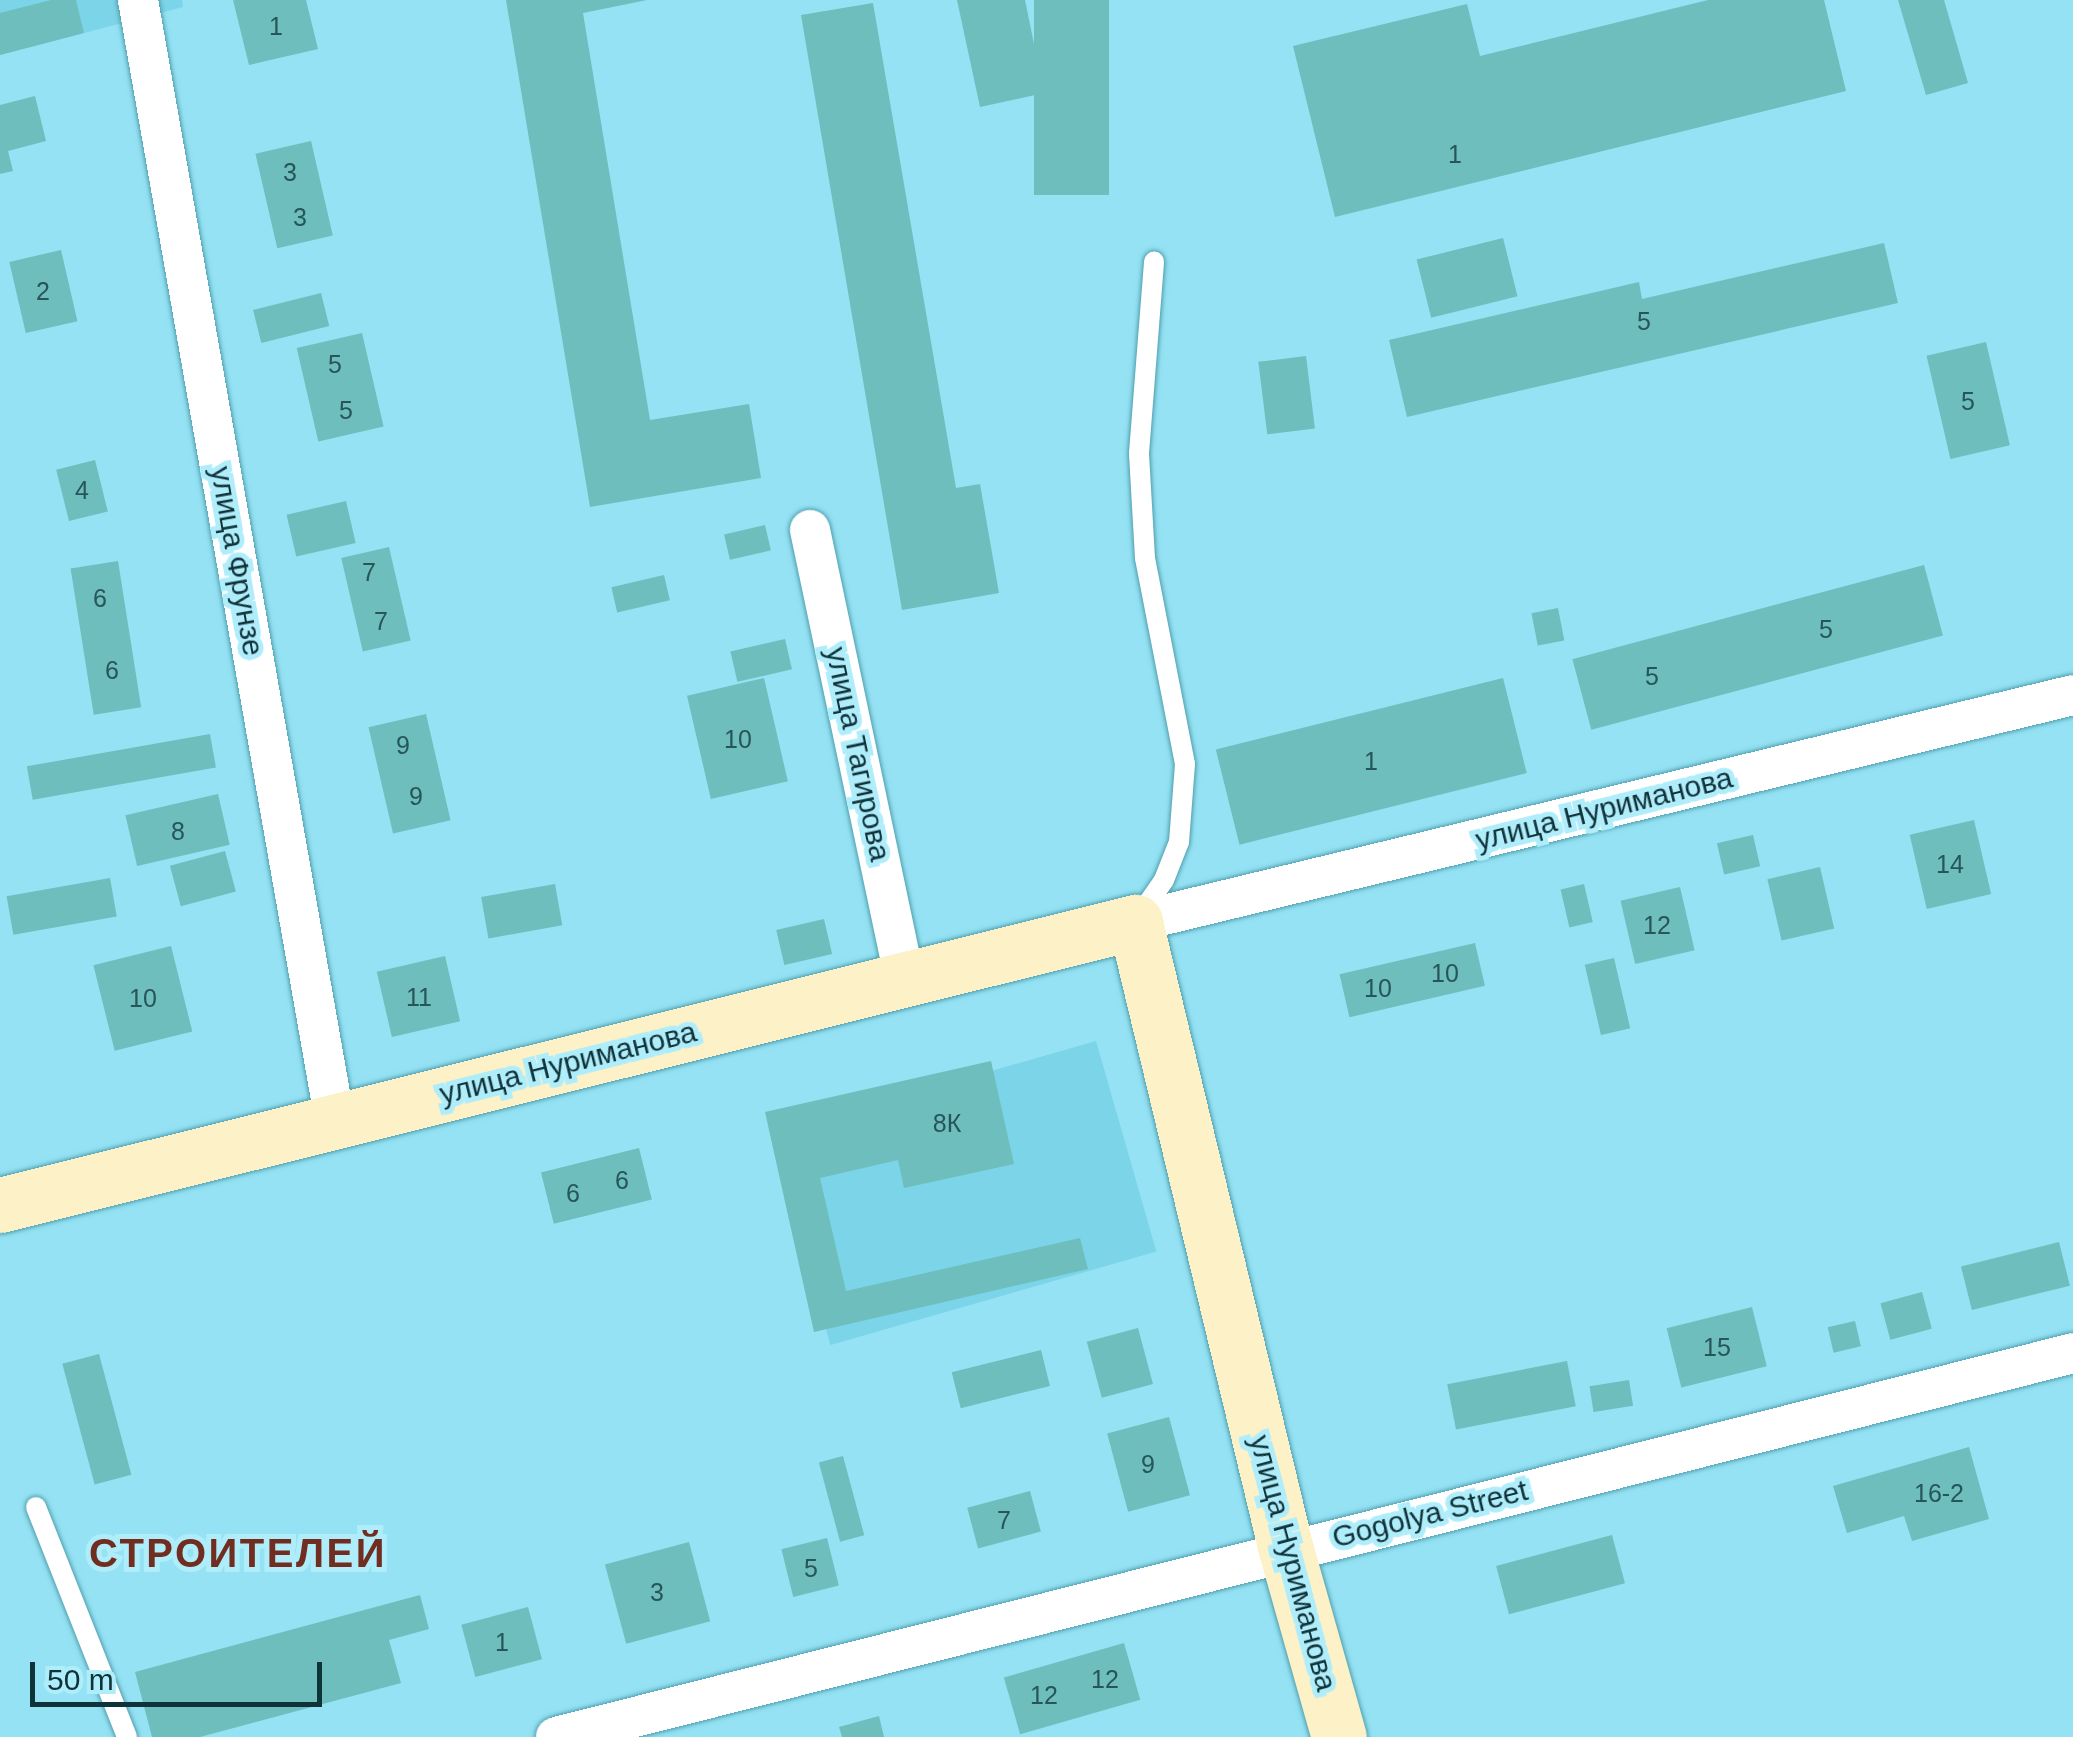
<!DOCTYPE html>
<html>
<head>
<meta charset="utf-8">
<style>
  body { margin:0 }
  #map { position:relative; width:2073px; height:1737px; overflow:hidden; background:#94e2f3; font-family:Helvetica,sans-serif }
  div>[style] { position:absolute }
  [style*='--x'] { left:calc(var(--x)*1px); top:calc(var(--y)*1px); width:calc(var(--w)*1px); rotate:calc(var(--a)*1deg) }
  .built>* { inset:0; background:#7cd4e8; transform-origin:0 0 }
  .building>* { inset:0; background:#6dbebc; transform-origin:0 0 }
  .roads { filter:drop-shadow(0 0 2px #509faf) drop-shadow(0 0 2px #509faf) }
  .service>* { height:20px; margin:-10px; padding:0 10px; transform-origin:10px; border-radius:10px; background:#fff }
  .minor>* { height:40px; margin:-20px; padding:0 20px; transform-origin:20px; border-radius:20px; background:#fff }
  .secondary>* { height:55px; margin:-27.5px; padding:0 27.5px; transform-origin:27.5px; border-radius:27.5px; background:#fdf1c7 }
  span { translate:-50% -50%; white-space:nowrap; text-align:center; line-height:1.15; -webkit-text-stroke:10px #b0edfb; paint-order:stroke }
  .number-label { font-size:25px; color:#27555a }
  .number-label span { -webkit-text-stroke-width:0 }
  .street-label { font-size:30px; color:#103239 }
  .district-label { font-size:40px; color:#712d1f; font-weight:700; letter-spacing:2.5px }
  .scale { position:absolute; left:30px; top:1662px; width:292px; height:45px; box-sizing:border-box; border:5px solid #103239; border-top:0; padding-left:12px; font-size:30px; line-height:35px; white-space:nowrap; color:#103239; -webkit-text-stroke:8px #b0edfb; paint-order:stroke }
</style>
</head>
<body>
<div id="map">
  <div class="built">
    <i style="clip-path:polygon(0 0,182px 0,183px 7px,0 55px)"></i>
    <i style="left:1096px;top:1041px;width:219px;height:339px;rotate:74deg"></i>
  </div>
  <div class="building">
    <i style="clip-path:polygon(51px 0,76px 0,84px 33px,0 55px,0 13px)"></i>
    <i style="clip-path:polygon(233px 0,306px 0,318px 49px,249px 65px)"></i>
    <i style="clip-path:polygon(506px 0,647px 0,583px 13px,650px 420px,749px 404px,761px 478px,590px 507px)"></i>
    <i style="clip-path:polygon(957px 0,1025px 0,1044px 93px,980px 107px)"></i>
    <i style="left:1034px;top:0;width:75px;height:195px"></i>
    <i style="clip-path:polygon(1708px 0,1824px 0,1846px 91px,1335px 217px,1293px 46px,1467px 4px,1480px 56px)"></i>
    <i style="clip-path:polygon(1898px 0,1944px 0,1968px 83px,1926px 95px)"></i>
    <i style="clip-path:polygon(873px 3px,956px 488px,980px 484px,999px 593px,902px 610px,801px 15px)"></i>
    <i style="clip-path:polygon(35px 96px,46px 141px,8px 151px,13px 171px,0 174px,0 105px)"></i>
    <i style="left:311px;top:141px;width:97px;height:57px;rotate:77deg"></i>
    <i style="left:1503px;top:238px;width:60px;height:89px;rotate:76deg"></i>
    <i style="clip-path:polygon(1884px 243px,1898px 303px,1407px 417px,1389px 340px,1639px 282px,1642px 299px)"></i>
    <i style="left:61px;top:250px;width:73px;height:53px;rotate:77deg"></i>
    <i style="left:321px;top:293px;width:34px;height:70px;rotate:76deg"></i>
    <i style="left:362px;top:333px;width:96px;height:67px;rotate:77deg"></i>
    <i style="left:1986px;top:342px;width:106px;height:61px;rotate:77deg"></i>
    <i style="left:1306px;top:356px;width:73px;height:48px;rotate:83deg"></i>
    <i style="left:95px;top:460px;width:53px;height:40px;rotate:76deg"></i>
    <i style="left:346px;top:501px;width:43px;height:61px;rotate:77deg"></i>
    <i style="left:765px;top:525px;width:26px;height:42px;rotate:77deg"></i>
    <i style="left:389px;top:547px;width:96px;height:49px;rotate:77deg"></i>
    <i style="left:118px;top:561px;width:148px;height:48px;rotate:81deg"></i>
    <i style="left:1924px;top:565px;width:73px;height:364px;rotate:75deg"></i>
    <i style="left:664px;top:575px;width:26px;height:54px;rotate:77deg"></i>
    <i style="left:1558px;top:608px;width:33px;height:27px;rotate:79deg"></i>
    <i style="left:785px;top:639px;width:31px;height:56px;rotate:77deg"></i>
    <i style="left:764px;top:678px;width:106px;height:79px;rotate:77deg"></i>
    <i style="left:1503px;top:678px;width:98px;height:296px;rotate:76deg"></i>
    <i style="left:426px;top:714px;width:109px;height:59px;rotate:77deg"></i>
    <i style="left:210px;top:734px;width:34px;height:186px;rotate:80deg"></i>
    <i style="left:218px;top:794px;width:52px;height:95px;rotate:77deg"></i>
    <i style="left:1974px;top:820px;width:76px;height:66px;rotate:77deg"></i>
    <i style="left:1753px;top:835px;width:32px;height:37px;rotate:77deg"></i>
    <i style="left:225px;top:851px;width:42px;height:57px;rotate:75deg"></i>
    <i style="left:1820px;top:867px;width:63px;height:54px;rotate:77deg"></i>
    <i style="left:110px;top:878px;width:39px;height:105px;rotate:80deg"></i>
    <i style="left:555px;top:884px;width:42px;height:75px;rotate:80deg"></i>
    <i style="left:1584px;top:884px;width:39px;height:24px;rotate:77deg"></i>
    <i style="left:1680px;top:887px;width:65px;height:61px;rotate:77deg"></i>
    <i style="left:824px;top:919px;width:36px;height:49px;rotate:77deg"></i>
    <i style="left:1475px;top:943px;width:44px;height:139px;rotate:77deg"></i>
    <i style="left:171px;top:946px;width:88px;height:80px;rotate:76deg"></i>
    <i style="left:445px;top:956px;width:67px;height:70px;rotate:77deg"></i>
    <i style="left:1614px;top:958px;width:72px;height:30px;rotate:77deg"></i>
    <i style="clip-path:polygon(991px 1061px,1014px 1164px,904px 1188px,898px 1160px,820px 1178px,846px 1291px,1080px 1238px,1088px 1269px,814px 1332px,765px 1112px)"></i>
    <i style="left:639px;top:1148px;width:53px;height:101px;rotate:76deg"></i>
    <i style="left:2059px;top:1242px;width:45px;height:101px;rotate:76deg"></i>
    <i style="left:1922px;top:1292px;width:38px;height:43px;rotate:75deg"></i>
    <i style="left:1752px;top:1307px;width:61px;height:88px;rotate:76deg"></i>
    <i style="left:1855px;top:1321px;width:26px;height:28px;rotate:77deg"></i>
    <i style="left:1138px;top:1328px;width:58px;height:53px;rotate:75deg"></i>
    <i style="left:1041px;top:1350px;width:37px;height:92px;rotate:76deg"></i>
    <i style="left:99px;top:1354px;width:125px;height:38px;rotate:75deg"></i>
    <i style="left:1567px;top:1361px;width:46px;height:122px;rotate:79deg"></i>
    <i style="left:1629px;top:1380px;width:26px;height:40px;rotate:81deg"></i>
    <i style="left:1169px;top:1417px;width:81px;height:64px;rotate:75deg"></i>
    <i style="clip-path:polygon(1969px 1447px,1989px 1519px,1912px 1541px,1904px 1516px,1847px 1533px,1833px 1486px)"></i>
    <i style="left:843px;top:1456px;width:82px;height:25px;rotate:75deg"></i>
    <i style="left:1030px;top:1491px;width:42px;height:65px;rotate:75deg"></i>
    <i style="left:1612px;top:1535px;width:50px;height:120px;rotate:75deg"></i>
    <i style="left:827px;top:1538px;width:49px;height:47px;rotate:76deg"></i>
    <i style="left:689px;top:1542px;width:82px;height:87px;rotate:75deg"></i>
    <i style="clip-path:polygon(420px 1595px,429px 1629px,389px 1640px,401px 1683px,200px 1737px,152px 1737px,135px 1672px)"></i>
    <i style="left:528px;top:1607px;width:54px;height:69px;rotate:75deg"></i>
    <i style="left:1124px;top:1643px;width:59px;height:125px;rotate:74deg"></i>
    <i style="clip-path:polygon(879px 1716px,884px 1737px,842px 1737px,839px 1727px)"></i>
  </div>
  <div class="roads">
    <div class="service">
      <i style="--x:1137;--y:919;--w:47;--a:-55.3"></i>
      <i style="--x:1164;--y:880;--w:41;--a:-68.5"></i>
      <i style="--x:1179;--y:842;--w:78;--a:-85.6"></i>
      <i style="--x:1185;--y:764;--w:210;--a:-101"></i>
      <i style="--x:1145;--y:558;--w:105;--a:-93.3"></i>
      <i style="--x:1139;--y:453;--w:192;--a:-85.5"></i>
      <i style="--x:36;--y:1507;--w:247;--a:68.4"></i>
    </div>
    <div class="minor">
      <i style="--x:138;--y:0;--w:1139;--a:80.04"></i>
      <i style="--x:810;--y:530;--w:459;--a:78.1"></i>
      <i style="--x:1135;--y:922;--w:965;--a:-13.6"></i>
      <i style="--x:556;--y:1737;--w:1565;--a:-14.2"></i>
    </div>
    <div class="secondary">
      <i style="--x:0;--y:1205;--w:1170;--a:-14"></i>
      <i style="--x:1135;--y:922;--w:646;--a:76.48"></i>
      <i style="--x:1286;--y:1550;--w:194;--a:74.2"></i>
    </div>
  </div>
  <div class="number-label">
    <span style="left:276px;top:26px">1</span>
    <span style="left:1455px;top:154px">1</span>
    <span style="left:290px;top:172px">3</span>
    <span style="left:300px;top:217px">3</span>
    <span style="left:43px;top:291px">2</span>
    <span style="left:1644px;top:321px">5</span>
    <span style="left:335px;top:364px">5</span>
    <span style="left:1968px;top:401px">5</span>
    <span style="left:346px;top:410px">5</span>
    <span style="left:82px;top:490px">4</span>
    <span style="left:369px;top:572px">7</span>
    <span style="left:100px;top:598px">6</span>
    <span style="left:381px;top:621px">7</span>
    <span style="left:1826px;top:629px">5</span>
    <span style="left:112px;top:670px">6</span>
    <span style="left:1652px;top:676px">5</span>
    <span style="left:738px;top:739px">10</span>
    <span style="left:403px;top:745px">9</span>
    <span style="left:1371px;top:761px">1</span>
    <span style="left:416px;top:796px">9</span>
    <span style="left:178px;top:831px">8</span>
    <span style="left:1950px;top:864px">14</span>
    <span style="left:1657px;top:925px">12</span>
    <span style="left:1445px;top:973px">10</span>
    <span style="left:1378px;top:988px">10</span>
    <span style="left:419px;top:997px">11</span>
    <span style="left:143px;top:998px">10</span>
    <span style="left:947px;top:1123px">8К</span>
    <span style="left:622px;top:1180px">6</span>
    <span style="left:573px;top:1193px">6</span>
    <span style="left:1717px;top:1347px">15</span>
    <span style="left:1148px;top:1464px">9</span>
    <span style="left:1939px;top:1493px">16-2</span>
    <span style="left:1004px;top:1520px">7</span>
    <span style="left:811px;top:1568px">5</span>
    <span style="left:657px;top:1592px">3</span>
    <span style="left:502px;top:1642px">1</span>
    <span style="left:1105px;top:1679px">12</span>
    <span style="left:1044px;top:1695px">12</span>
  </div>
  <div class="street-label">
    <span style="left:237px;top:561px;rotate:80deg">улица Фрунзе</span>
    <span style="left:858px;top:754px;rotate:78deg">улица Тагирова</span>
    <span style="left:1604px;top:809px;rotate:-14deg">улица Нуриманова</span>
    <span style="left:568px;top:1063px;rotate:-14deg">улица Нуриманова</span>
    <span style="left:1430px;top:1514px;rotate:-14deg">Gogolya Street</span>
    <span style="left:1293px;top:1563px;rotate:75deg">улица Нуриманова</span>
  </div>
  <div class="district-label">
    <span style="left:238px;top:1553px">СТРОИТЕЛЕЙ</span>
  </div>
  <div class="scale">50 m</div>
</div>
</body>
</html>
